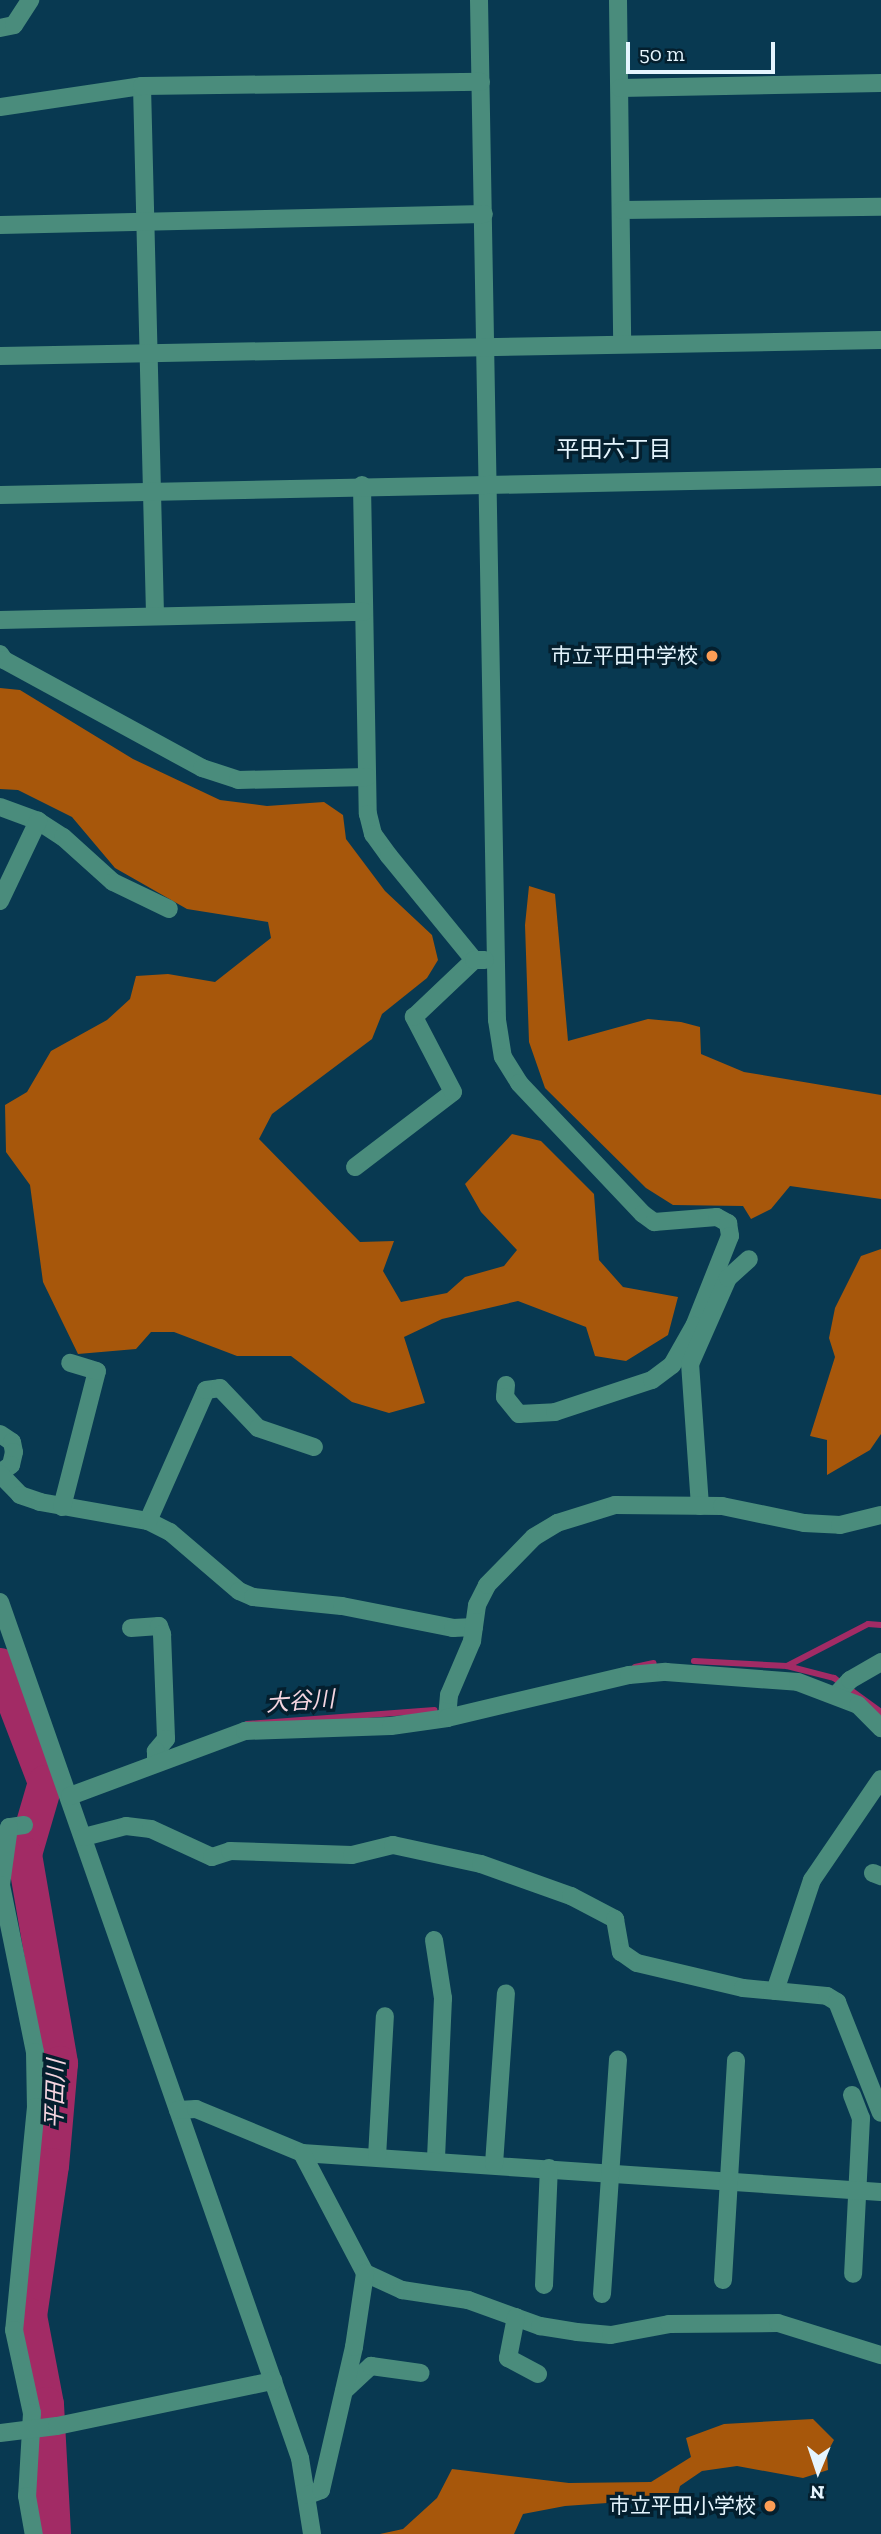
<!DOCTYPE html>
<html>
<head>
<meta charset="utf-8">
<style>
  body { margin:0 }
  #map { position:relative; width:881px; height:2534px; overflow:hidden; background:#083951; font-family:"Zilla Slab","Noto Sans JP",serif }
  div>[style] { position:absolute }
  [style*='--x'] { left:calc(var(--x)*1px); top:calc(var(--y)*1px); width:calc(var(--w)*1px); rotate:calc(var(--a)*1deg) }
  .forest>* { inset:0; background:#a7570b }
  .stream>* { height:6px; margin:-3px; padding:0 3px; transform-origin:3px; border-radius:3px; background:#a22b65 }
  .river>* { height:35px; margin:-17.5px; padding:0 17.5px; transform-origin:17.5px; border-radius:17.5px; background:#a22b65 }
  .minor>* { height:18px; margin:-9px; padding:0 9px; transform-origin:9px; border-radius:9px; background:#4a8c7c }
  .dots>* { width:19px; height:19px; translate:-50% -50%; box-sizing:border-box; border:4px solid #041f2e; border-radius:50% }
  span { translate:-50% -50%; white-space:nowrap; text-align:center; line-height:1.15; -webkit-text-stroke:7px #041f2e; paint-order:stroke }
  .poi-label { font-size:21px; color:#e5f5fe }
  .right { translate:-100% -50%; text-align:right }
  .neighbourhood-label { font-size:23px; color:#e5f5fe }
  .water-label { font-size:23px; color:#f5d5e0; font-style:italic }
  .north { position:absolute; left:783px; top:2436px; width:70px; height:70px; -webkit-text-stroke:5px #041f2e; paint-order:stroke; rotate:182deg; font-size:19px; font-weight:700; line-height:28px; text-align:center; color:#e5f5fe }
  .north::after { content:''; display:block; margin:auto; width:24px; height:32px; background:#e5f5fe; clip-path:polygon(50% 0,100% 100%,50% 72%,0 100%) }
  .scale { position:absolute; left:626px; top:42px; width:149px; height:32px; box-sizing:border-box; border:4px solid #e5f5fe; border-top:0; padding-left:9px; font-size:21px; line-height:24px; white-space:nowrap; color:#e5f5fe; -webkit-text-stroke:5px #041f2e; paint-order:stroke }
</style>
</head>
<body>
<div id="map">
  <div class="forest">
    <i style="clip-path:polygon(0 688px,20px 690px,133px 759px,220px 800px,267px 806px,324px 802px,343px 815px,346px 839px,385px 891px,432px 935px,438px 960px,427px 978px,382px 1014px,372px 1039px,272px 1114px,259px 1139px,360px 1242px,394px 1241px,383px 1271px,401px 1302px,447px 1293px,465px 1277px,504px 1266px,517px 1250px,481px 1212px,465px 1184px,512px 1134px,541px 1141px,594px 1194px,599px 1260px,623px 1287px,678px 1297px,668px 1335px,626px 1361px,595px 1356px,586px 1327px,518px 1301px,442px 1319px,404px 1337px,425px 1403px,389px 1413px,352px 1402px,291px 1356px,237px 1356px,174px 1332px,151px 1332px,136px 1349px,78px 1354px,43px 1282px,30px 1185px,6px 1152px,5px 1105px,27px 1092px,51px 1051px,107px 1020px,130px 999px,136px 976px,168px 974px,215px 982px,271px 938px,268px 922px,187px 909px,115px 868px,72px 817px,18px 790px,0 789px)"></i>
    <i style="clip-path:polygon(529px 886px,555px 894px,568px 1041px,648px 1019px,681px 1022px,700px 1027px,701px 1054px,744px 1072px,881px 1095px,881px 1199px,790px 1186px,771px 1209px,751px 1219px,743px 1206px,673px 1205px,646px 1188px,545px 1088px,529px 1042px,525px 925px)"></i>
    <i style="clip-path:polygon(881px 1249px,881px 1434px,870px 1450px,827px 1475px,827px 1440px,810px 1436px,835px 1357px,829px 1338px,835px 1308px,861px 1256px)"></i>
    <i style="clip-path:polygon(813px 2419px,834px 2440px,827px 2453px,828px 2470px,803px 2478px,737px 2466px,702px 2471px,680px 2486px,677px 2498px,565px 2506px,523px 2514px,514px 2534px,380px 2534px,403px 2529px,437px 2498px,452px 2469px,569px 2483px,651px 2482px,691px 2457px,686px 2438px,724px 2424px)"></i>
  </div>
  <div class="stream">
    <i style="--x:694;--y:1661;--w:93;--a:3.1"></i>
    <i style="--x:787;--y:1666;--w:49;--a:14.3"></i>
    <i style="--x:834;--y:1678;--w:58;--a:35.9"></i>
    <i style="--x:787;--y:1666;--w:91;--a:-27.4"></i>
    <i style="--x:868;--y:1624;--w:13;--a:4"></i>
    <i style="--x:635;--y:1667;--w:19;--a:-12"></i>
    <i style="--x:247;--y:1724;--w:188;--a:-4.3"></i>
  </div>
  <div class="river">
    <i style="--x:0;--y:1665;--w:125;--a:69"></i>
    <i style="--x:45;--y:1782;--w:75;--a:106.3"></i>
    <i style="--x:24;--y:1854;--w:212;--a:80.2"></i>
    <i style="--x:60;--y:2063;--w:102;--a:95"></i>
    <i style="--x:51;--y:2165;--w:152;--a:98.3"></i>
    <i style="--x:29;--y:2315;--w:91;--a:79.2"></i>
    <i style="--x:46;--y:2404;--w:130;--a:86.9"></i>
  </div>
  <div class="minor">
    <i style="--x:479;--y:0;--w:1020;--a:88.99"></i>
    <i style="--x:497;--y:1020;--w:37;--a:81"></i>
    <i style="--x:503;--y:1057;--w:31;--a:58"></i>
    <i style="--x:519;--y:1083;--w:180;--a:46.6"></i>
    <i style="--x:643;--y:1214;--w:14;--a:36"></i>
    <i style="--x:654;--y:1222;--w:63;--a:-4.5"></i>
    <i style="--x:717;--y:1217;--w:13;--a:29"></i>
    <i style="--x:728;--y:1223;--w:13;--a:81"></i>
    <i style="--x:730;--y:1236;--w:95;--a:111.7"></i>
    <i style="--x:618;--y:0;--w:344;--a:89.3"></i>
    <i style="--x:0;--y:28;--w:14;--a:-12"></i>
    <i style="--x:14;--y:25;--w:30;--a:-57"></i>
    <i style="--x:142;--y:86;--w:530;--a:88.59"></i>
    <i style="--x:620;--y:88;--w:261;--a:-1.1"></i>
    <i style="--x:0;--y:107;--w:144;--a:-8.4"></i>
    <i style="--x:142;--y:86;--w:339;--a:-0.7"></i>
    <i style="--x:622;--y:210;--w:259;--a:-0.7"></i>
    <i style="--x:0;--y:225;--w:484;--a:-1.3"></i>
    <i style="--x:0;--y:356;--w:881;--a:-1.04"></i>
    <i style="--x:362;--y:485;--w:329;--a:89"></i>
    <i style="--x:368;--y:814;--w:21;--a:76"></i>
    <i style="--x:373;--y:834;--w:27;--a:54"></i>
    <i style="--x:389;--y:856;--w:134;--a:50.7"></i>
    <i style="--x:0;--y:495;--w:881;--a:-1.17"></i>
    <i style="--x:0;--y:620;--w:364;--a:-1.3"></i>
    <i style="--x:0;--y:654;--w:7;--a:56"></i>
    <i style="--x:4;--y:660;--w:226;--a:28.6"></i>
    <i style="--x:202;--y:768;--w:38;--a:18"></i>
    <i style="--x:238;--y:780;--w:129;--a:-1.3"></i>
    <i style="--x:0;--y:807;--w:40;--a:20.2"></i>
    <i style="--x:38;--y:821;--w:30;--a:33"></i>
    <i style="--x:63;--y:837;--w:67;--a:42"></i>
    <i style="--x:113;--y:882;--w:62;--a:25.7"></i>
    <i style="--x:0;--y:901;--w:89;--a:-64.6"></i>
    <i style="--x:355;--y:1167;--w:123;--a:-37.4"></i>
    <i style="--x:453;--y:1092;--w:85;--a:-117.5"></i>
    <i style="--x:414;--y:1017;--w:83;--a:-43.5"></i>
    <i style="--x:474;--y:960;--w:11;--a:0"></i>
    <i style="--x:506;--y:1385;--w:12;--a:95"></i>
    <i style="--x:505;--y:1397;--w:22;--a:51"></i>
    <i style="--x:519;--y:1414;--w:36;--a:-3"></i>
    <i style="--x:555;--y:1412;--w:102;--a:-18.3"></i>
    <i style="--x:652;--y:1380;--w:25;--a:-37"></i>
    <i style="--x:672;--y:1365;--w:45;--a:-60.6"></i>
    <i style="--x:0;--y:1434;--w:14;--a:34"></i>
    <i style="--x:12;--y:1442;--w:10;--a:79"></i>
    <i style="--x:14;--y:1452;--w:13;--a:103"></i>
    <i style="--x:11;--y:1465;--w:14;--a:144"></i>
    <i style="--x:0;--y:1474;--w:29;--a:46"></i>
    <i style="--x:20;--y:1495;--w:21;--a:19"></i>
    <i style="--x:40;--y:1502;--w:110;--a:10"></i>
    <i style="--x:148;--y:1521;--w:25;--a:27"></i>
    <i style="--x:170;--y:1532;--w:91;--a:40.5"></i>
    <i style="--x:239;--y:1591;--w:15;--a:23"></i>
    <i style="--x:253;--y:1597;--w:89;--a:5.8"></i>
    <i style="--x:342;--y:1606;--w:113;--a:11.2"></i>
    <i style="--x:453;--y:1628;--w:21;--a:-3"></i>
    <i style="--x:700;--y:1506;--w:142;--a:-94"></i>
    <i style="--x:690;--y:1364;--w:94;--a:-66.2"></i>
    <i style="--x:728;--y:1278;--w:28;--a:-42"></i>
    <i style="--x:62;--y:1507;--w:140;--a:-75.6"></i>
    <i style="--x:97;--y:1371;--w:28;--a:-163"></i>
    <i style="--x:148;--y:1521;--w:143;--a:-66.1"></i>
    <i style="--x:206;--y:1390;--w:14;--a:-8"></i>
    <i style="--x:220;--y:1388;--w:55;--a:46.5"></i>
    <i style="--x:258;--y:1428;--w:59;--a:18.7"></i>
    <i style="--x:0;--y:1602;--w:907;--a:70.69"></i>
    <i style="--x:300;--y:2458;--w:77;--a:81"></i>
    <i style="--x:131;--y:1628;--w:28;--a:-4"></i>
    <i style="--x:159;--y:1626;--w:9;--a:69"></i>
    <i style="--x:162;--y:1634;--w:105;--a:87.8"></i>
    <i style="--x:166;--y:1739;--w:16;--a:130"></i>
    <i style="--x:156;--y:1751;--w:12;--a:90"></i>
    <i style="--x:837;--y:1694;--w:19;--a:-47"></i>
    <i style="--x:850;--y:1680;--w:36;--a:-30"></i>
    <i style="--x:447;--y:1718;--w:23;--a:-85"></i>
    <i style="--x:449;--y:1695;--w:59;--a:-66.9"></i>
    <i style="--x:472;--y:1641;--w:36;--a:-82"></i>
    <i style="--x:477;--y:1605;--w:22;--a:-63"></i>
    <i style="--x:487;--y:1585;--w:67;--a:-45.6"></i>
    <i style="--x:534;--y:1537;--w:27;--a:-31"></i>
    <i style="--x:557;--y:1523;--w:61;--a:-17.2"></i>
    <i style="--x:615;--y:1505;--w:107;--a:0.5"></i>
    <i style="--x:722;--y:1506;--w:84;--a:11.7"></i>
    <i style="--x:804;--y:1523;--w:36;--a:3"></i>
    <i style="--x:840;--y:1525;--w:42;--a:-13.7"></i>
    <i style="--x:70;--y:1796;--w:187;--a:-20.4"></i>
    <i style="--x:245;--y:1731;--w:146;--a:-2"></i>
    <i style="--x:391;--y:1726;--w:57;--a:-8.1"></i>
    <i style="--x:447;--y:1718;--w:187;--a:-13.3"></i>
    <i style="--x:629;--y:1675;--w:37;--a:-5"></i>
    <i style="--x:666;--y:1672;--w:132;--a:4.3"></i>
    <i style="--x:798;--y:1682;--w:64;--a:21"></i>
    <i style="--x:858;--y:1705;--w:33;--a:45"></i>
    <i style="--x:24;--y:1825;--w:15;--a:172"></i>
    <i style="--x:9;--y:1827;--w:59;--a:97.9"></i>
    <i style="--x:1;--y:1885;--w:170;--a:78.5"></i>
    <i style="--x:35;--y:2052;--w:55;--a:89"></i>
    <i style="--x:36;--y:2107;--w:224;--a:95.6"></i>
    <i style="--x:14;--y:2330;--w:85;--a:77.8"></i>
    <i style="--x:32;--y:2413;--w:83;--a:93.4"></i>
    <i style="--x:27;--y:2496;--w:39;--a:80"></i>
    <i style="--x:84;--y:1837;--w:43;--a:-14.7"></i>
    <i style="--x:126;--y:1826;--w:25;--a:7"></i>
    <i style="--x:151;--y:1829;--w:67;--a:24.7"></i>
    <i style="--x:212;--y:1857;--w:19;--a:-18"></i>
    <i style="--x:230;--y:1851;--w:122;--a:1.9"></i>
    <i style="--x:352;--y:1855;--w:42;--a:-13.7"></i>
    <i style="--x:393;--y:1845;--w:90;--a:12.2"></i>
    <i style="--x:481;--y:1864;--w:96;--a:19.6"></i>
    <i style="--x:571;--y:1896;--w:50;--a:27.6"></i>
    <i style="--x:615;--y:1919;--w:34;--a:80"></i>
    <i style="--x:621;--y:1952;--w:19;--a:35"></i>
    <i style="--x:637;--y:1963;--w:109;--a:13.3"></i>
    <i style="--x:743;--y:1988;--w:84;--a:5.4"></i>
    <i style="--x:827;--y:1996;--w:12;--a:31"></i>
    <i style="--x:837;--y:2002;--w:119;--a:68.4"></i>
    <i style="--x:873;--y:1873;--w:9;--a:21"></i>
    <i style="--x:434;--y:1940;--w:59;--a:81.2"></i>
    <i style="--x:443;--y:1998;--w:163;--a:92.5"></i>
    <i style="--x:775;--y:1991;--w:117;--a:-71.6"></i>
    <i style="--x:812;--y:1880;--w:122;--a:-55.7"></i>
    <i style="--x:852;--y:2095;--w:25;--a:69"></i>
    <i style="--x:861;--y:2118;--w:156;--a:92.9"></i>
    <i style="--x:178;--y:2110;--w:18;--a:-3"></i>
    <i style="--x:196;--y:2109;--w:115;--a:22.5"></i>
    <i style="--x:302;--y:2153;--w:580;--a:3.85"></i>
    <i style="--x:302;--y:2153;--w:136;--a:62.3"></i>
    <i style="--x:365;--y:2273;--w:41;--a:24.7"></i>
    <i style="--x:402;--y:2290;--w:67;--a:8.6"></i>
    <i style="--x:468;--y:2300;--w:77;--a:19.9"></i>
    <i style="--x:540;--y:2326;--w:37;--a:9"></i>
    <i style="--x:577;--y:2332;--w:34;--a:5"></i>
    <i style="--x:611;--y:2335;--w:59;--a:-10.7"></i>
    <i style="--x:669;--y:2324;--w:109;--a:-0.5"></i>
    <i style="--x:778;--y:2323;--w:108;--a:17.3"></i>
    <i style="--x:377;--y:2157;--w:141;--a:-86.8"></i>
    <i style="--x:494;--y:2164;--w:171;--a:-86"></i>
    <i style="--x:723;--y:2280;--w:220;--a:-86.6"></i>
    <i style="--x:544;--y:2285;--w:117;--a:-87.6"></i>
    <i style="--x:602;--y:2294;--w:235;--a:-86.1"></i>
    <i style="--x:516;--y:2317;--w:42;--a:101"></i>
    <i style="--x:508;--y:2358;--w:34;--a:28"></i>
    <i style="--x:344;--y:2391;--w:37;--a:-43"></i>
    <i style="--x:371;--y:2366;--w:50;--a:8"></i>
    <i style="--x:0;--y:2433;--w:57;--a:-7"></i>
    <i style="--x:57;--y:2426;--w:221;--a:-11.8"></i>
    <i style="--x:308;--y:2495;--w:14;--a:-21"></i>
    <i style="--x:321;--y:2490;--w:147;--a:-77"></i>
    <i style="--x:354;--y:2347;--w:75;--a:-81.5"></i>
  </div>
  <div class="dots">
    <i style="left:712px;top:656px;background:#fd9d55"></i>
    <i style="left:770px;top:2506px;background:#fd9d55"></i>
  </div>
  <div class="poi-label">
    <span class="right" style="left:698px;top:656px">市立平田中学校</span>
    <span class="right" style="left:756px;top:2506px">市立平田小学校</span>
  </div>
  <div class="neighbourhood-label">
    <span style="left:614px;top:449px">平田六丁目</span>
  </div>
  <div class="water-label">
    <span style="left:300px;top:1701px;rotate:-4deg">大谷川</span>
    <span style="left:55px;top:2094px;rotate:-88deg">平田川</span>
  </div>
  <div class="north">N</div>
  <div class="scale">50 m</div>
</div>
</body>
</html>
